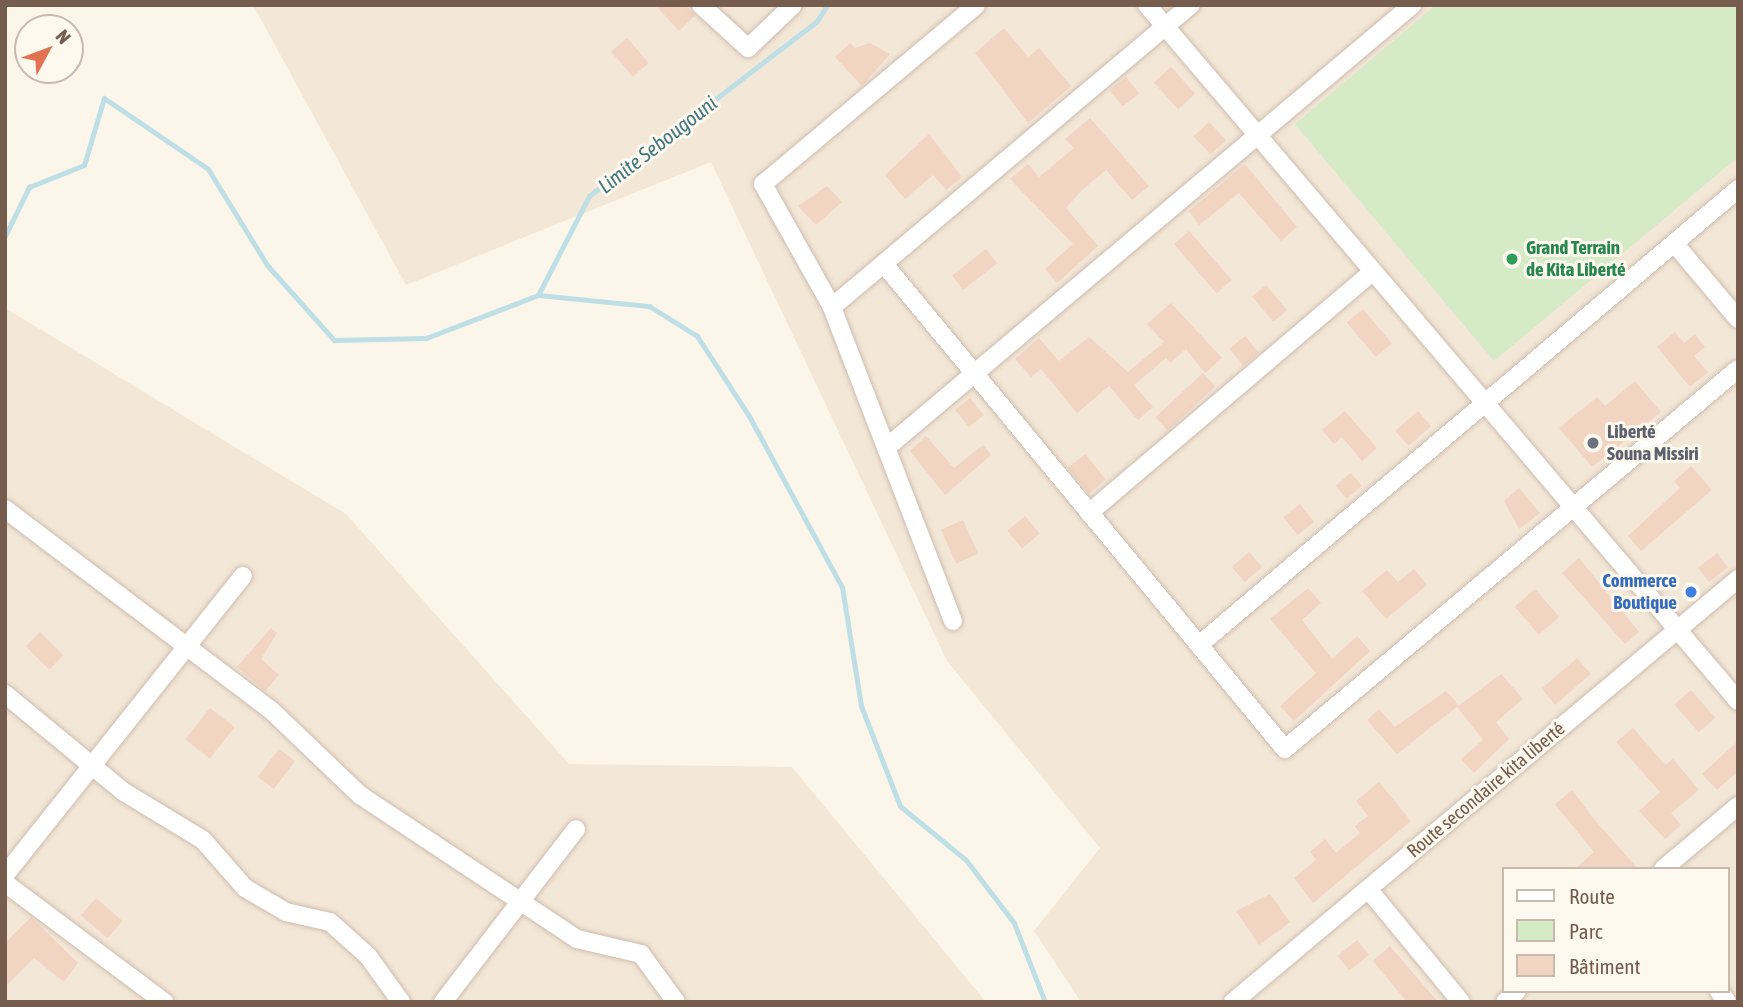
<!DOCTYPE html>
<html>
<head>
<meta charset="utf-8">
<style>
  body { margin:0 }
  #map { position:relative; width:1743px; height:1007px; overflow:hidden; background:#fcf5e9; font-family:"Asap Condensed",sans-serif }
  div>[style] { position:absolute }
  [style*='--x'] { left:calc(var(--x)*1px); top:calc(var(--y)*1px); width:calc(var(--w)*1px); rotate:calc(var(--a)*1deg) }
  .residential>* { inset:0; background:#f3e7d7 }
  .green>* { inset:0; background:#d5eac7 }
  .stream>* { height:5px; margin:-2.5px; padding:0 2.5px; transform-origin:2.5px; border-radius:2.5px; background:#bddfe5 }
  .building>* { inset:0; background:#f1d4c1; transform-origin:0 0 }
  .roads { filter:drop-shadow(0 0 2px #cebdaf) drop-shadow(0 0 2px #cebdaf) }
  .minor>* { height:18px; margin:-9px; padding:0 9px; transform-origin:9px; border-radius:9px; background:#fff }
  .dots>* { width:19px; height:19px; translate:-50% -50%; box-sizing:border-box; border:4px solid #fef9ef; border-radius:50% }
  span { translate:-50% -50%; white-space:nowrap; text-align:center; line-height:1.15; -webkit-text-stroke:6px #fef9ef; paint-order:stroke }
  .leisure-label { font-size:19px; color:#27864d; font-weight:700 }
  .left { translate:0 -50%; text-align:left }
  .worship-label { font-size:19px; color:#5b616d; font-weight:700 }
  .shop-label { font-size:19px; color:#366cbe; font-weight:700 }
  .right { translate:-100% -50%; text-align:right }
  .street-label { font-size:19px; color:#765c4d }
  .water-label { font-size:21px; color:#437781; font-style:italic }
  .frame { position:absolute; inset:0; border:7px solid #765c4d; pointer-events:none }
  .legend { position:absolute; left:1502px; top:867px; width:228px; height:126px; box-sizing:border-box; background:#fef9ef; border:2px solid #c8baae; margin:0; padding:9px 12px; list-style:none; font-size:21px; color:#765c4d }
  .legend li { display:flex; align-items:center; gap:14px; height:35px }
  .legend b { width:35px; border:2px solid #c8baae }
  .north { position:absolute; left:14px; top:14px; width:70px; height:70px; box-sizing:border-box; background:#fef9ef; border:2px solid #c8baae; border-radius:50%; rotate:49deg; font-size:19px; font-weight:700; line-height:28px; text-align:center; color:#765c4d }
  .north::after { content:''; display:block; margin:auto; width:24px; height:32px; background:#e17352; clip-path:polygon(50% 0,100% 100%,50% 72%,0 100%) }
</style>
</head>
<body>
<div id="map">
  <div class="residential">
    <i style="clip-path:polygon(evenodd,253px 5px,1738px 5px,1738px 1002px,1081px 1002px,1034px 931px,1100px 848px,947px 661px,711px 162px,406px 285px,253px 5px,1503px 869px,1727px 869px,1727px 991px,1503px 991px,1503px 869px)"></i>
    <i style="clip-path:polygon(5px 308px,346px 514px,569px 764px,792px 767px,986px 1002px,5px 1002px)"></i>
  </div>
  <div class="green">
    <i style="clip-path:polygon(1436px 5px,1738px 5px,1738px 157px,1494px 361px,1295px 124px)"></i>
  </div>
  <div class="stream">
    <i style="--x:5;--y:236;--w:55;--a:-63.9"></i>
    <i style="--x:29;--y:187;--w:59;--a:-21.8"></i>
    <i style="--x:84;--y:165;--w:70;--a:-73.4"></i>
    <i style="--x:104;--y:98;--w:126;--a:34.3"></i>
    <i style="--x:208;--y:169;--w:113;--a:58.4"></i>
    <i style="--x:267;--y:265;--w:101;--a:48.2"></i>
    <i style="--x:334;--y:340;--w:92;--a:-1.2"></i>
    <i style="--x:426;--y:338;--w:120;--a:-21"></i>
    <i style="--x:538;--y:295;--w:111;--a:-62.7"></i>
    <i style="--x:589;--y:196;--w:287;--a:-37.5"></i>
    <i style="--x:817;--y:21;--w:19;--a:-58"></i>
    <i style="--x:538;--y:295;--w:112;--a:5.7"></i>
    <i style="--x:649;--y:306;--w:57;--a:32"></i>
    <i style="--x:697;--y:336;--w:95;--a:57"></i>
    <i style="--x:749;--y:416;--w:195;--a:61.5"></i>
    <i style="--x:842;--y:587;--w:121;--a:80.9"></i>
    <i style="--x:861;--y:706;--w:107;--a:68.7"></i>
    <i style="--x:900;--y:806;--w:85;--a:39.3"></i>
    <i style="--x:966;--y:860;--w:79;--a:52.7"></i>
    <i style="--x:1014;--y:923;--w:85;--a:68.6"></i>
  </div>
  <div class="building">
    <i style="clip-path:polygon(655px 5px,686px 5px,695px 15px,679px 31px)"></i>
    <i style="clip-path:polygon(1004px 28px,1028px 57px,1039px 48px,1071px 86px,1028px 123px,975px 53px)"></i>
    <i style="left:627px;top:38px;width:33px;height:21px;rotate:49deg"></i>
    <i style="clip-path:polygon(850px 43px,855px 48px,870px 43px,890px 54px,862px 86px,835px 57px)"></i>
    <i style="left:1171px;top:67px;width:36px;height:23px;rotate:48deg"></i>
    <i style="left:1126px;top:77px;width:21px;height:21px;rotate:51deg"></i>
    <i style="clip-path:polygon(1090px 118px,1149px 186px,1132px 200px,1106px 170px,1082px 190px,1066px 208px,1098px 246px,1057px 283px,1045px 269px,1073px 244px,1010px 179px,1028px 164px,1039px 177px,1074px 148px,1065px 139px)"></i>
    <i style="left:1209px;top:122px;width:25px;height:21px;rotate:47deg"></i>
    <i style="clip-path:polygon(929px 134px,962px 177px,946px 190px,933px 175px,905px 199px,885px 175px)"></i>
    <i style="clip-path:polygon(1245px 164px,1297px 227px,1281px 241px,1239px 193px,1199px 225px,1189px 211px)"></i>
    <i style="clip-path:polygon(827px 186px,842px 202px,816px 225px,798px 206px)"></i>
    <i style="left:1189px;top:231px;width:65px;height:20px;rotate:49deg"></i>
    <i style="left:986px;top:249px;width:18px;height:43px;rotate:52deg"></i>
    <i style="left:1266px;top:285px;width:33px;height:18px;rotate:50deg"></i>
    <i style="clip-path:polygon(1171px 303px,1222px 358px,1205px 373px,1186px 349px,1170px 363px,1166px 358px,1134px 385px,1153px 407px,1138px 420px,1109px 386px,1077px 413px,1041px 369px,1031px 377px,1015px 359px,1039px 338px,1059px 361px,1089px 337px,1128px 372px,1164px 342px,1147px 324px)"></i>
    <i style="left:1363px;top:309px;width:45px;height:21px;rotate:50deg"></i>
    <i style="clip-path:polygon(1675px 332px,1684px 343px,1695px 334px,1705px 347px,1694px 356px,1708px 372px,1690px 387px,1657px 347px)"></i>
    <i style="left:1245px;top:336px;width:22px;height:20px;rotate:51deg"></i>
    <i style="left:1203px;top:373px;width:18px;height:65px;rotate:47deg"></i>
    <i style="clip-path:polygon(1635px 381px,1661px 412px,1592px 467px,1559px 428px,1597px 397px,1605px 406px)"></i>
    <i style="left:970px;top:398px;width:22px;height:19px;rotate:51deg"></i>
    <i style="clip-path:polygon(1345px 411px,1377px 448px,1362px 461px,1342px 437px,1334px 444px,1322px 430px)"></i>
    <i style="left:1418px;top:411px;width:20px;height:30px;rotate:49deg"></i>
    <i style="clip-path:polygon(926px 436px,954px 468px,983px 445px,991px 455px,945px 495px,910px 451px)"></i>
    <i style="left:1085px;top:454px;width:33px;height:22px;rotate:51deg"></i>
    <i style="clip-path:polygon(1691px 466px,1712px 490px,1641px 551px,1628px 536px,1680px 488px,1674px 481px)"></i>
    <i style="left:1351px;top:473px;width:17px;height:20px;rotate:50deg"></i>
    <i style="clip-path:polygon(1519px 488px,1540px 513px,1519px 529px,1504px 501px)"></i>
    <i style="left:1300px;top:504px;width:23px;height:21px;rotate:52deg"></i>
    <i style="left:1025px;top:516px;width:23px;height:23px;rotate:50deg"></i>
    <i style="left:963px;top:520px;width:37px;height:24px;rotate:66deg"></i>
    <i style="left:1249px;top:552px;width:20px;height:23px;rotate:49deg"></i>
    <i style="left:1717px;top:553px;width:18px;height:24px;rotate:52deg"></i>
    <i style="clip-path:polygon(1579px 558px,1639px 632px,1625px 644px,1562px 573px)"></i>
    <i style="clip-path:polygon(1414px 569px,1427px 585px,1386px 619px,1362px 591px,1387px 570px,1398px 582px)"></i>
    <i style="clip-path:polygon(1308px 588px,1321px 603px,1302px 620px,1332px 659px,1357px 636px,1370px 651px,1294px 721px,1280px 706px,1316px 673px,1270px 619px)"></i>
    <i style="left:1535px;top:589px;width:37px;height:27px;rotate:49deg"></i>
    <i style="clip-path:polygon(271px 628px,277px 633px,261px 659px,279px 675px,265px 691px,237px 667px)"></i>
    <i style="left:40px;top:632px;width:33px;height:20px;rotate:45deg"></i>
    <i style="left:1577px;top:658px;width:21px;height:47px;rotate:49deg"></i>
    <i style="clip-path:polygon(1501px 674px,1523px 699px,1496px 722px,1509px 739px,1474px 773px,1461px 759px,1483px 740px,1457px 707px)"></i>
    <i style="left:1691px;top:690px;width:37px;height:22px;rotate:49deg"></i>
    <i style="clip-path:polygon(1446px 691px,1459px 705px,1397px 754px,1367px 720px,1379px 709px,1395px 727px)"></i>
    <i style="left:210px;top:708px;width:31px;height:40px;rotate:38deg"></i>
    <i style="clip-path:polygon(1633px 728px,1665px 765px,1673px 759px,1699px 790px,1671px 813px,1681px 825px,1665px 839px,1639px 811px,1660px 792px,1616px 742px)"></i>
    <i style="clip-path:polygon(1738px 741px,1738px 771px,1717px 790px,1702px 774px)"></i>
    <i style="left:279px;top:749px;width:20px;height:35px;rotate:37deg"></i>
    <i style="clip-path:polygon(1379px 782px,1411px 821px,1313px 903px,1294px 878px,1316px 860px,1310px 852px,1325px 839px,1336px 853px,1360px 833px,1355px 826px,1368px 816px,1356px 801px)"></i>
    <i style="clip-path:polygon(1572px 790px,1593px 818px,1638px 869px,1575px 869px,1594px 852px,1555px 804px)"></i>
    <i style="clip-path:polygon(1270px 894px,1290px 922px,1259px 945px,1236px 911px)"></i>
    <i style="left:96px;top:898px;width:35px;height:23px;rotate:41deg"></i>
    <i style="clip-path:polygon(31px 917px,78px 963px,64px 982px,34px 958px,5px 987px,5px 943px)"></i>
    <i style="left:1357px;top:940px;width:19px;height:25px;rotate:51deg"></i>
    <i style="clip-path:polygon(1390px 946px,1425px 987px,1438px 1002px,1407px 1002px,1373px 961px)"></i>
  </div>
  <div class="roads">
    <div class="minor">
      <i style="--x:701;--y:5;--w:64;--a:42.5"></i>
      <i style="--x:748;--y:48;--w:62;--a:-43.7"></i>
      <i style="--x:1147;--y:5;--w:913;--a:49.66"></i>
      <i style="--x:1674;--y:243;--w:99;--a:49.9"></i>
      <i style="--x:884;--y:264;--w:629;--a:50.42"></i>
      <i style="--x:1285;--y:749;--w:591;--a:-39.99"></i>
      <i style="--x:832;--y:307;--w:469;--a:-40.1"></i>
      <i style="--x:886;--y:448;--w:688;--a:-40.1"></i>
      <i style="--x:5;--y:509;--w:335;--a:37.1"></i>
      <i style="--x:272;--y:711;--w:122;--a:43.7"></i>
      <i style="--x:360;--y:795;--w:260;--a:33.6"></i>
      <i style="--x:577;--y:939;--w:66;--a:13.2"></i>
      <i style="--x:641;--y:954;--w:59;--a:53.9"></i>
      <i style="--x:1089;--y:513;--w:373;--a:-40.4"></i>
      <i style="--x:953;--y:621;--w:337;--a:-111.1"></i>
      <i style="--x:832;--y:307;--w:141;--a:-119.3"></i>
      <i style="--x:763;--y:184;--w:278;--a:-40"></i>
      <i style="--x:1199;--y:645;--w:706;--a:-40.23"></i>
      <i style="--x:5;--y:694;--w:154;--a:39.5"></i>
      <i style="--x:124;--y:792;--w:92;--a:31.3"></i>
      <i style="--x:203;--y:840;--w:64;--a:48.8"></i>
      <i style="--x:245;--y:888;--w:48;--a:30.3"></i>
      <i style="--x:286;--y:912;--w:45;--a:12.8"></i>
      <i style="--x:330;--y:922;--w:51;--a:41.8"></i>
      <i style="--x:368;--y:956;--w:57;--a:54.3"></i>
      <i style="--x:1663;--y:869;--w:98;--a:-40"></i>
      <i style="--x:5;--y:875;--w:382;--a:-51.5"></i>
      <i style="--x:5;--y:883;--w:199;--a:36.8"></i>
      <i style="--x:1368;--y:889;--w:146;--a:50.5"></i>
      <i style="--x:1719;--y:991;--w:14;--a:54"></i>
      <i style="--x:443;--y:1002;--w:218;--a:-52.4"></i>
      <i style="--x:1233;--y:1002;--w:659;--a:-39.95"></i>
      <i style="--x:1505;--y:1002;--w:16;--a:-43"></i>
    </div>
  </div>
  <div class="dots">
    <i style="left:1512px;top:259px;background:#2e9e5b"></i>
    <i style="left:1593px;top:443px;background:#6b7280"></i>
    <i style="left:1691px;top:592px;background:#3f7fe0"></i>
  </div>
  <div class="leisure-label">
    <span class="left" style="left:1526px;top:259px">Grand Terrain<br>de Kita Liberté</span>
  </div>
  <div class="worship-label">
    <span class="left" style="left:1607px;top:443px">Liberté<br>Souna Missiri</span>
  </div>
  <div class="shop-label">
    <span class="right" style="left:1677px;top:592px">Commerce<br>Boutique</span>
  </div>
  <div class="street-label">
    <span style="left:1486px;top:790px;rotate:-40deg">Route secondaire kita liberté</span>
  </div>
  <div class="water-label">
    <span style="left:657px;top:144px;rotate:-38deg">Limite Sebougouni</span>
  </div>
  <div class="frame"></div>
  <ul class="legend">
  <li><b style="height:9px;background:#fff"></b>Route</li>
  <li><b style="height:19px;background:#d5eac7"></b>Parc</li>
  <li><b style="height:19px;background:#f1d4c1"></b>Bâtiment</li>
  </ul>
  <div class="north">N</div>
</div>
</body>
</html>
